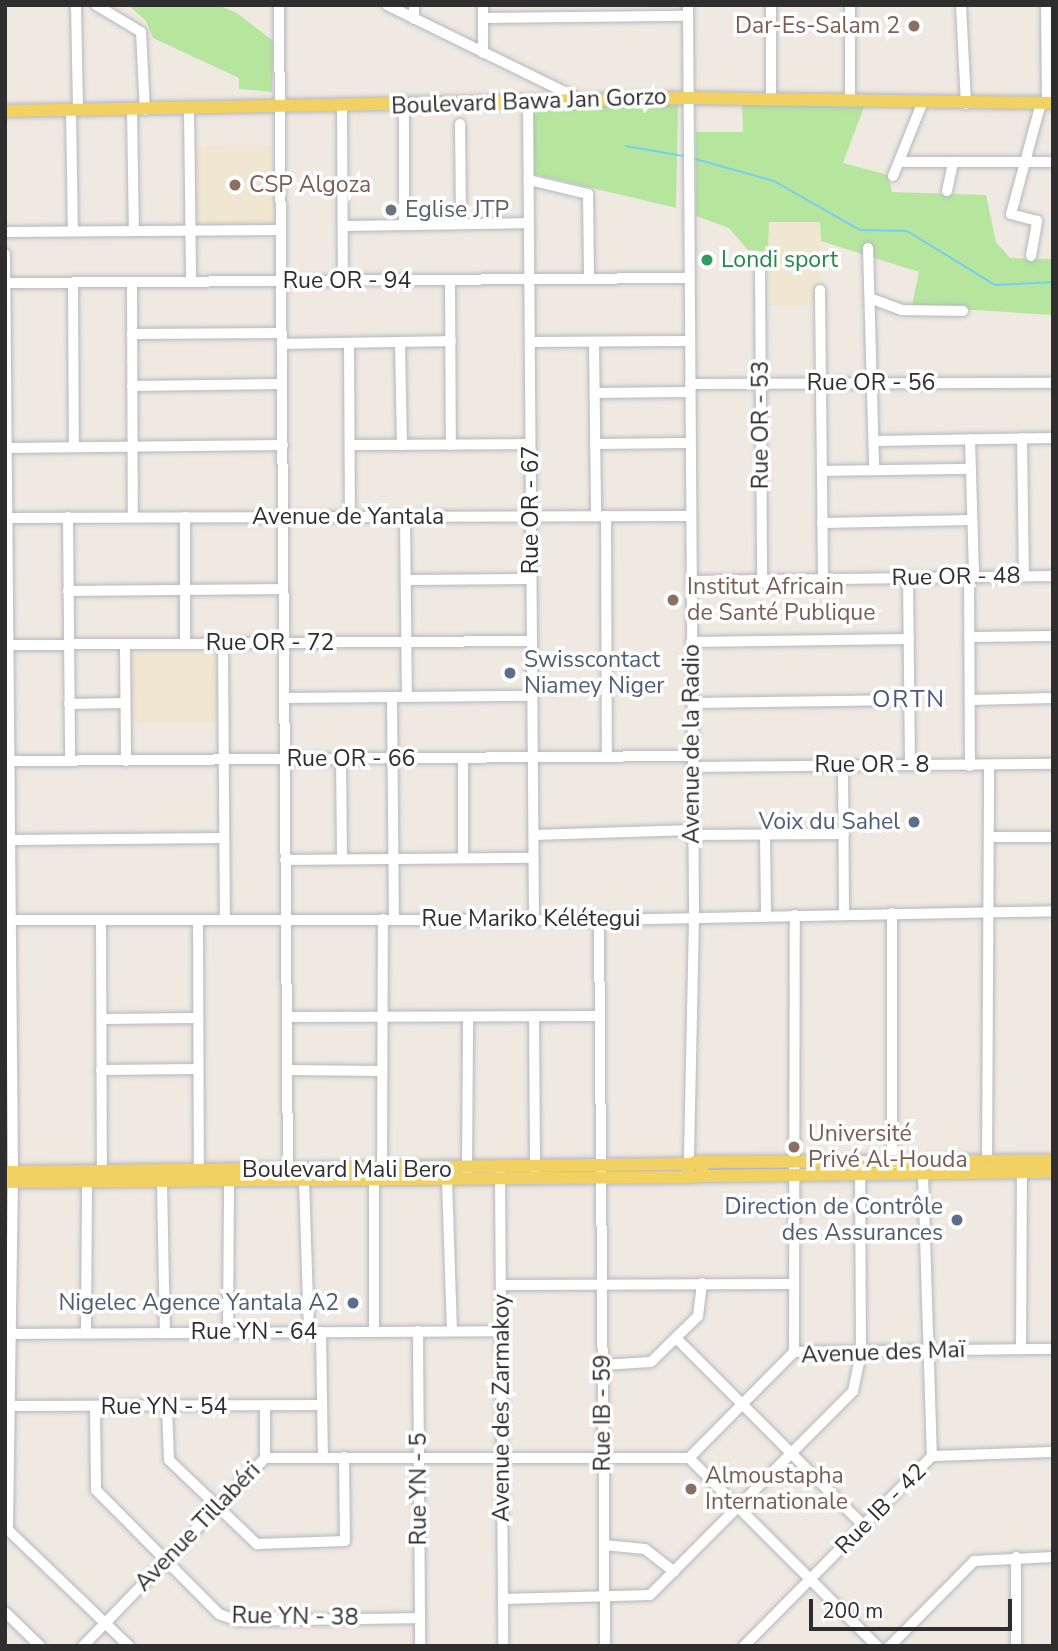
<!DOCTYPE html>
<html>
<head>
<meta charset="utf-8">
<style>
  body { margin:0 }
  #map { position:relative; width:1058px; height:1651px; overflow:hidden; background:#efe9e1; font-family:"Nunito Sans",sans-serif }
  div>[style] { position:absolute }
  [style*='--x'] { left:calc(var(--x)*1px); top:calc(var(--y)*1px); width:calc(var(--w)*1px); rotate:calc(var(--a)*1deg) }
  .education>* { inset:0; background:#f0e6d1; transform-origin:0 0 }
  .green>* { inset:0; background:#b6e59e }
  .stream>* { height:2px; margin:-1px; padding:0 1px; transform-origin:1px; border-radius:1px; background:#75cff0 }
  .roads { filter:drop-shadow(0 0 2px #b4b7c1) drop-shadow(0 0 2px #b4b7c1) }
  .minor>* { height:10px; margin:-5px; padding:0 5px; transform-origin:5px; border-radius:5px; background:#fff }
  .major>* { height:12px; margin:-6px; padding:0 6px; transform-origin:6px; border-radius:6px; background:#f2d163 }
  .dots>* { width:19px; height:19px; translate:-50% -50%; box-sizing:border-box; border:4px solid #fff; border-radius:50% }
  span { translate:-50% -50%; white-space:nowrap; text-align:center; line-height:1.15; -webkit-text-stroke:7px #fff; paint-order:stroke }
  .education-label { font-size:23px; color:#785e54 }
  .right { translate:-100% -50%; text-align:right }
  .left { translate:0 -50%; text-align:left }
  .street-label { font-size:23px; color:#2e2e2e }
  .worship-label { font-size:23px; color:#5b616d }
  .leisure-label { font-size:23px; color:#27864d }
  .service-label { font-size:23px; color:#4e5e75 }
  .neighbourhood-label { font-size:24px; color:#4d5680; letter-spacing:2px }
  .frame { position:absolute; inset:0; border:7px solid #2e2e2e; pointer-events:none }
  .scale { position:absolute; left:809px; top:1599px; width:203px; height:32px; box-sizing:border-box; border:4px solid #2e2e2e; border-top:0; padding-left:9px; font-size:21px; line-height:24px; white-space:nowrap; color:#2e2e2e; -webkit-text-stroke:5px #fff; paint-order:stroke }
</style>
</head>
<body>
<div id="map">
  <div class="education">
    <i style="left:272px;top:145px;width:80px;height:76px;rotate:89deg"></i>
    <i style="left:769px;top:222px;width:51px;height:83px"></i>
    <i style="left:133px;top:653px;width:84px;height:70px"></i>
  </div>
  <div class="green">
    <i style="clip-path:polygon(128px 5px,218px 5px,237px 13px,273px 41px,272px 92px,239px 89px,239px 78px,153px 38px,146px 21px)"></i>
    <i style="clip-path:polygon(678px 105px,676px 208px,534px 174px,534px 107px)"></i>
    <i style="clip-path:polygon(742px 105px,864px 107px,843px 163px,888px 175px,892px 192px,986px 195px,996px 242px,1010px 258px,1053px 259px,1053px 315px,912px 306px,919px 272px,821px 241px,820px 222px,769px 222px,768px 252px,748px 250px,729px 228px,696px 216px,696px 132px,743px 132px)"></i>
  </div>
  <div class="stream">
    <i style="--x:626;--y:146;--w:58;--a:10"></i>
    <i style="--x:692;--y:158;--w:85;--a:15.7"></i>
    <i style="--x:774;--y:181;--w:99;--a:29.7"></i>
    <i style="--x:860;--y:230;--w:47;--a:1.2"></i>
    <i style="--x:907;--y:231;--w:103;--a:31.5"></i>
    <i style="--x:995;--y:285;--w:58;--a:-3"></i>
  </div>
  <div class="roads">
    <div class="minor">
      <i style="--x:76;--y:5;--w:105;--a:88.9"></i>
      <i style="--x:96;--y:5;--w:52;--a:31"></i>
      <i style="--x:141;--y:32;--w:78;--a:87.1"></i>
      <i style="--x:279;--y:5;--w:1170;--a:89.56"></i>
      <i style="--x:387;--y:5;--w:216;--a:26.1"></i>
      <i style="--x:483;--y:5;--w:48;--a:90"></i>
      <i style="--x:688;--y:5;--w:913;--a:89.62"></i>
      <i style="--x:694;--y:918;--w:246;--a:91.2"></i>
      <i style="--x:771;--y:5;--w:95;--a:90"></i>
      <i style="--x:850;--y:5;--w:96;--a:90"></i>
      <i style="--x:961;--y:5;--w:99;--a:87.1"></i>
      <i style="--x:1046;--y:5;--w:98;--a:89.4"></i>
      <i style="--x:483;--y:18;--w:205;--a:-0.6"></i>
      <i style="--x:414;--y:19;--w:14;--a:-90"></i>
      <i style="--x:528;--y:101;--w:819;--a:89.58"></i>
      <i style="--x:404;--y:105;--w:120;--a:90"></i>
      <i style="--x:342;--y:108;--w:173;--a:89.7"></i>
      <i style="--x:71;--y:110;--w:121;--a:89.1"></i>
      <i style="--x:132;--y:110;--w:121;--a:89.1"></i>
      <i style="--x:189;--y:110;--w:172;--a:89.3"></i>
      <i style="--x:460;--y:124;--w:100;--a:89.4"></i>
      <i style="--x:899;--y:162;--w:154;--a:0"></i>
      <i style="--x:893;--y:176;--w:78;--a:-68.1"></i>
      <i style="--x:529;--y:180;--w:61;--a:13.3"></i>
      <i style="--x:588;--y:194;--w:85;--a:89.3"></i>
      <i style="--x:947;--y:191;--w:30;--a:-78"></i>
      <i style="--x:345;--y:226;--w:184;--a:-0.9"></i>
      <i style="--x:5;--y:232;--w:276;--a:-0.4"></i>
      <i style="--x:868;--y:248;--w:221;--a:88.4"></i>
      <i style="--x:5;--y:254;--w:918;--a:89.5"></i>
      <i style="--x:13;--y:1172;--w:355;--a:90.8"></i>
      <i style="--x:1031;--y:256;--w:36;--a:-80"></i>
      <i style="--x:1037;--y:221;--w:27;--a:-165"></i>
      <i style="--x:1011;--y:214;--w:115;--a:-74.9"></i>
      <i style="--x:760;--y:269;--w:311;--a:89.6"></i>
      <i style="--x:450;--y:280;--w:165;--a:89.7"></i>
      <i style="--x:132;--y:282;--w:235;--a:89.8"></i>
      <i style="--x:5;--y:283;--w:684;--a:-0.42"></i>
      <i style="--x:73;--y:283;--w:164;--a:89.7"></i>
      <i style="--x:820;--y:290;--w:289;--a:89.4"></i>
      <i style="--x:872;--y:299;--w:32;--a:20"></i>
      <i style="--x:902;--y:310;--w:61;--a:0.9"></i>
      <i style="--x:132;--y:334;--w:150;--a:-0.4"></i>
      <i style="--x:400;--y:342;--w:103;--a:88.9"></i>
      <i style="--x:530;--y:342;--w:160;--a:-0.4"></i>
      <i style="--x:594;--y:342;--w:174;--a:89.3"></i>
      <i style="--x:349;--y:343;--w:174;--a:89.7"></i>
      <i style="--x:282;--y:344;--w:169;--a:-1"></i>
      <i style="--x:690;--y:384;--w:363;--a:-0.2"></i>
      <i style="--x:132;--y:386;--w:150;--a:-0.8"></i>
      <i style="--x:595;--y:393;--w:95;--a:-0.6"></i>
      <i style="--x:1022;--y:438;--w:138;--a:89.2"></i>
      <i style="--x:970;--y:439;--w:138;--a:88.3"></i>
      <i style="--x:874;--y:441;--w:179;--a:-1"></i>
      <i style="--x:595;--y:444;--w:95;--a:-0.6"></i>
      <i style="--x:350;--y:445;--w:180;--a:-0.3"></i>
      <i style="--x:5;--y:448;--w:278;--a:-0.6"></i>
      <i style="--x:822;--y:471;--w:149;--a:-0.8"></i>
      <i style="--x:405;--y:516;--w:181;--a:89.4"></i>
      <i style="--x:606;--y:516;--w:241;--a:89.8"></i>
      <i style="--x:68;--y:517;--w:244;--a:89.5"></i>
      <i style="--x:185;--y:517;--w:127;--a:90"></i>
      <i style="--x:5;--y:518;--w:686;--a:-0.17"></i>
      <i style="--x:822;--y:523;--w:150;--a:-1.1"></i>
      <i style="--x:969;--y:577;--w:189;--a:89.7"></i>
      <i style="--x:908;--y:578;--w:187;--a:89.4"></i>
      <i style="--x:406;--y:580;--w:125;--a:-0.5"></i>
      <i style="--x:691;--y:581;--w:362;--a:-0.8"></i>
      <i style="--x:68;--y:591;--w:215;--a:-0.5"></i>
      <i style="--x:969;--y:637;--w:84;--a:-0.7"></i>
      <i style="--x:691;--y:642;--w:218;--a:-0.8"></i>
      <i style="--x:223;--y:644;--w:276;--a:89.6"></i>
      <i style="--x:9;--y:645;--w:523;--a:-0.44"></i>
      <i style="--x:125;--y:645;--w:116;--a:89.5"></i>
      <i style="--x:284;--y:698;--w:248;--a:-0.5"></i>
      <i style="--x:392;--y:698;--w:221;--a:89.5"></i>
      <i style="--x:970;--y:700;--w:83;--a:-1.4"></i>
      <i style="--x:692;--y:703;--w:217;--a:-0.8"></i>
      <i style="--x:69;--y:704;--w:56;--a:-1"></i>
      <i style="--x:463;--y:758;--w:100;--a:90"></i>
      <i style="--x:341;--y:759;--w:100;--a:89.4"></i>
      <i style="--x:10;--y:761;--w:681;--a:-0.42"></i>
      <i style="--x:843;--y:765;--w:148;--a:89.6"></i>
      <i style="--x:692;--y:767;--w:361;--a:-0.5"></i>
      <i style="--x:765;--y:834;--w:81;--a:89.3"></i>
      <i style="--x:534;--y:835;--w:158;--a:-1.8"></i>
      <i style="--x:692;--y:835;--w:152;--a:-0.4"></i>
      <i style="--x:990;--y:837;--w:63;--a:0"></i>
      <i style="--x:9;--y:840;--w:215;--a:-0.5"></i>
      <i style="--x:285;--y:860;--w:248;--a:-0.5"></i>
      <i style="--x:6;--y:920;--w:593;--a:0"></i>
      <i style="--x:599;--y:920;--w:454;--a:-1.1"></i>
      <i style="--x:198;--y:920;--w:255;--a:89.8"></i>
      <i style="--x:599;--y:920;--w:726;--a:89.53"></i>
      <i style="--x:101;--y:921;--w:256;--a:89.8"></i>
      <i style="--x:534;--y:1016;--w:158;--a:89.6"></i>
      <i style="--x:287;--y:1017;--w:313;--a:-0.2"></i>
      <i style="--x:102;--y:1019;--w:95;--a:-0.6"></i>
      <i style="--x:101;--y:1070;--w:97;--a:-0.6"></i>
      <i style="--x:287;--y:1070;--w:95;--a:0.6"></i>
      <i style="--x:987;--y:1168;--w:403;--a:-89.7"></i>
      <i style="--x:892;--y:1169;--w:256;--a:-90"></i>
      <i style="--x:500;--y:1173;--w:473;--a:89.6"></i>
      <i style="--x:923;--y:1173;--w:283;--a:88.2"></i>
      <i style="--x:467;--y:1175;--w:158;--a:-89.6"></i>
      <i style="--x:382;--y:1176;--w:257;--a:-89.8"></i>
      <i style="--x:447;--y:1180;--w:151;--a:88.1"></i>
      <i style="--x:162;--y:1181;--w:152;--a:88.9"></i>
      <i style="--x:304;--y:1181;--w:151;--a:88.1"></i>
      <i style="--x:374;--y:1181;--w:151;--a:90"></i>
      <i style="--x:502;--y:1285;--w:292;--a:-0.2"></i>
      <i style="--x:418;--y:1331;--w:315;--a:89.6"></i>
      <i style="--x:228;--y:1332;--w:151;--a:-89.6"></i>
      <i style="--x:321;--y:1332;--w:125;--a:89.1"></i>
      <i style="--x:86;--y:1333;--w:152;--a:-89.6"></i>
      <i style="--x:5;--y:1334;--w:497;--a:-0.3"></i>
      <i style="--x:678;--y:1340;--w:263;--a:45"></i>
      <i style="--x:1021;--y:1349;--w:176;--a:-89.7"></i>
      <i style="--x:794;--y:1352;--w:437;--a:-89.9"></i>
      <i style="--x:603;--y:1365;--w:48;--a:-3.6"></i>
      <i style="--x:651;--y:1362;--w:66;--a:-44.4"></i>
      <i style="--x:698;--y:1316;--w:33;--a:-83"></i>
      <i style="--x:5;--y:1406;--w:317;--a:-0.2"></i>
      <i style="--x:265;--y:1406;--w:52;--a:90"></i>
      <i style="--x:95;--y:1407;--w:83;--a:89.3"></i>
      <i style="--x:96;--y:1490;--w:175;--a:45.2"></i>
      <i style="--x:219;--y:1614;--w:20;--a:20"></i>
      <i style="--x:238;--y:1621;--w:182;--a:-0.9"></i>
      <i style="--x:167;--y:1407;--w:53;--a:87.8"></i>
      <i style="--x:169;--y:1460;--w:122;--a:43.7"></i>
      <i style="--x:257;--y:1544;--w:88;--a:-2"></i>
      <i style="--x:345;--y:1541;--w:84;--a:-90.7"></i>
      <i style="--x:689;--y:1458;--w:266;--a:45"></i>
      <i style="--x:5;--y:1527;--w:172;--a:43.8"></i>
      <i style="--x:604;--y:1545;--w:41;--a:5.6"></i>
      <i style="--x:645;--y:1549;--w:37;--a:38"></i>
      <i style="--x:1016;--y:1557;--w:89;--a:90"></i>
      <i style="--x:503;--y:1599;--w:147;--a:-1.6"></i>
      <i style="--x:650;--y:1595;--w:288;--a:-45.1"></i>
      <i style="--x:853;--y:1391;--w:39;--a:-78"></i>
      <i style="--x:861;--y:1353;--w:179;--a:-90.3"></i>
      <i style="--x:5;--y:1612;--w:49;--a:44.2"></i>
      <i style="--x:83;--y:1646;--w:262;--a:-45.9"></i>
      <i style="--x:265;--y:1458;--w:424;--a:0"></i>
      <i style="--x:689;--y:1458;--w:149;--a:-45.3"></i>
      <i style="--x:794;--y:1352;--w:259;--a:-0.7"></i>
      <i style="--x:744;--y:1646;--w:267;--a:-45.3"></i>
      <i style="--x:932;--y:1456;--w:121;--a:-1.9"></i>
      <i style="--x:890;--y:1646;--w:120;--a:-45.3"></i>
      <i style="--x:974;--y:1561;--w:79;--a:-2.9"></i>
    </div>
    <div class="major">
      <i style="--x:5;--y:111;--w:683;--a:-1.09"></i>
      <i style="--x:688;--y:98;--w:365;--a:0.8"></i>
      <i style="--x:701;--y:1164;--w:12;--a:81"></i>
      <i style="--x:703;--y:1176;--w:15;--a:176"></i>
      <i style="--x:688;--y:1177;--w:10;--a:-96"></i>
      <i style="--x:687;--y:1167;--w:9;--a:-32"></i>
      <i style="--x:695;--y:1162;--w:358;--a:-0.2"></i>
      <i style="--x:5;--y:1172;--w:684;--a:-0.67"></i>
      <i style="--x:703;--y:1176;--w:350;--a:-0.7"></i>
      <i style="--x:5;--y:1182;--w:683;--a:-0.42"></i>
    </div>
  </div>
  <div class="dots">
    <i style="left:914px;top:26px;background:#8d6e63"></i>
    <i style="left:235px;top:185px;background:#8d6e63"></i>
    <i style="left:391px;top:210px;background:#6b7280"></i>
    <i style="left:707px;top:260px;background:#2e9e5b"></i>
    <i style="left:673px;top:600px;background:#8d6e63"></i>
    <i style="left:510px;top:673px;background:#5c6f8a"></i>
    <i style="left:914px;top:822px;background:#5c6f8a"></i>
    <i style="left:794px;top:1147px;background:#8d6e63"></i>
    <i style="left:957px;top:1220px;background:#5c6f8a"></i>
    <i style="left:353px;top:1303px;background:#5c6f8a"></i>
    <i style="left:691px;top:1489px;background:#8d6e63"></i>
  </div>
  <div class="education-label">
    <span class="right" style="left:900px;top:26px">Dar-Es-Salam 2</span>
    <span class="left" style="left:249px;top:185px">CSP Algoza</span>
    <span class="left" style="left:687px;top:600px">Institut Africain<br>de Santé Publique</span>
    <span class="left" style="left:808px;top:1147px">Université<br>Privé Al-Houda</span>
    <span class="left" style="left:705px;top:1489px">Almoustapha<br>Internationale</span>
  </div>
  <div class="street-label">
    <span style="left:529px;top:102px;rotate:-2deg">Boulevard Bawa Jan Gorzo</span>
    <span style="left:347px;top:281px">Rue OR - 94</span>
    <span style="left:871px;top:383px">Rue OR - 56</span>
    <span style="left:761px;top:425px;rotate:-90deg">Rue OR - 53</span>
    <span style="left:531px;top:510px;rotate:-90deg">Rue OR - 67</span>
    <span style="left:348px;top:517px">Avenue de Yantala</span>
    <span style="left:956px;top:577px;rotate:-1deg">Rue OR - 48</span>
    <span style="left:270px;top:643px">Rue OR - 72</span>
    <span style="left:692px;top:744px;rotate:-90deg">Avenue de la Radio</span>
    <span style="left:351px;top:759px">Rue OR - 66</span>
    <span style="left:872px;top:765px">Rue OR - 8</span>
    <span style="left:531px;top:919px">Rue Mariko Kélétegui</span>
    <span style="left:347px;top:1170px">Boulevard Mali Bero</span>
    <span style="left:254px;top:1332px">Rue YN - 64</span>
    <span style="left:883px;top:1353px;rotate:-2deg">Avenue des Maï</span>
    <span style="left:164px;top:1407px">Rue YN - 54</span>
    <span style="left:502px;top:1408px;rotate:-90deg">Avenue des Zarmakoy</span>
    <span style="left:603px;top:1413px;rotate:-90deg">Rue IB - 59</span>
    <span style="left:419px;top:1489px;rotate:-90deg">Rue YN - 5</span>
    <span style="left:881px;top:1509px;rotate:-45deg">Rue IB - 42</span>
    <span style="left:198px;top:1527px;rotate:-46deg">Avenue Tillabéri</span>
    <span style="left:295px;top:1617px;rotate:1deg">Rue YN - 38</span>
  </div>
  <div class="worship-label">
    <span class="left" style="left:405px;top:210px">Eglise JTP</span>
  </div>
  <div class="leisure-label">
    <span class="left" style="left:721px;top:260px">Londi sport</span>
  </div>
  <div class="service-label">
    <span class="left" style="left:524px;top:673px">Swisscontact<br>Niamey Niger</span>
    <span class="right" style="left:900px;top:822px">Voix du Sahel</span>
    <span class="right" style="left:943px;top:1220px">Direction de Contrôle<br>des Assurances</span>
    <span class="right" style="left:339px;top:1303px">Nigelec Agence Yantala A2</span>
  </div>
  <div class="neighbourhood-label">
    <span style="left:909px;top:700px">ORTN</span>
  </div>
  <div class="frame"></div>
  <div class="scale">200 m</div>
</div>
</body>
</html>
